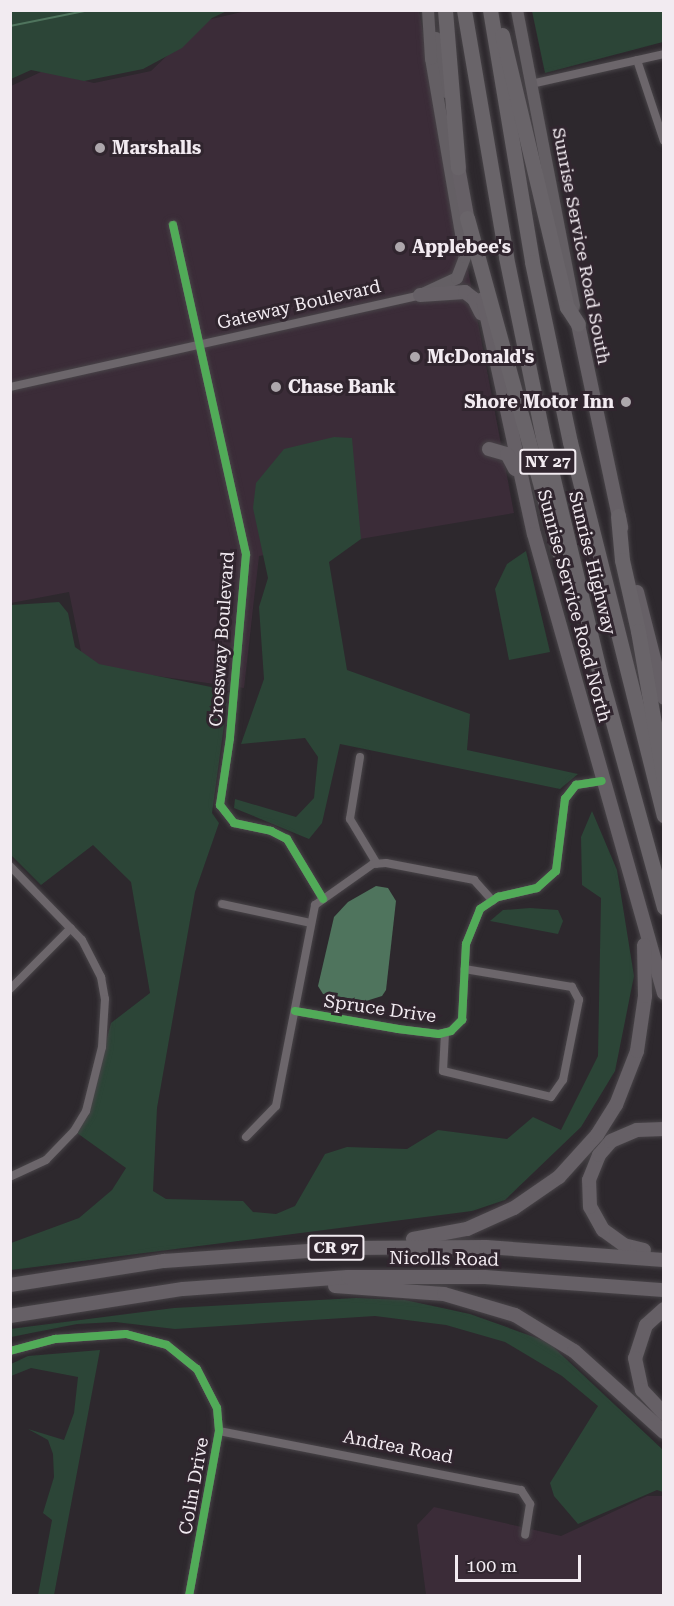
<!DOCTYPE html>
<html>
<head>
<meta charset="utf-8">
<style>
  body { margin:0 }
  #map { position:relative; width:674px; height:1606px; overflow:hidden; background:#2d282d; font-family:"Roboto Serif",serif }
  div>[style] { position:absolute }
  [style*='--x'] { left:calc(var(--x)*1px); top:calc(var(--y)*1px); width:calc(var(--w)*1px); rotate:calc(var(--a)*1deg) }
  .built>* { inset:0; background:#3b2c38 }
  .green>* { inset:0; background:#2c4537 }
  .water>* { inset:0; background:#4f745d }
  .stream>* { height:2px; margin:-1px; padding:0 1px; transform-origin:1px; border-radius:1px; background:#4f745d }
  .roads { filter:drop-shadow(0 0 2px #484448) drop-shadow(0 0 2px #484448) }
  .minor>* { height:8px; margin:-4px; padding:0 4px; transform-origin:4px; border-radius:4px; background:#6c666b }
  .secondary>* { height:12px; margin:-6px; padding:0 6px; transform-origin:6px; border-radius:6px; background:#645f64 }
  .trunk>* { height:14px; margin:-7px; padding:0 7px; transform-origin:7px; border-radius:7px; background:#666066 }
  .motorway>* { height:15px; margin:-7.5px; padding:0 7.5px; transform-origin:7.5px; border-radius:7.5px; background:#696469 }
  .cycleway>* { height:8px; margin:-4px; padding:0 4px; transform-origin:4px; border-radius:4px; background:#51ab58 }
  .dots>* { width:16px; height:16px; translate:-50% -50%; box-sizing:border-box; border:3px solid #30252e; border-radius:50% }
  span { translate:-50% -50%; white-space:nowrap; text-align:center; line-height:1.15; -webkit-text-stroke:6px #30252e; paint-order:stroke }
  .shield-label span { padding:2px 4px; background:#30252e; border:2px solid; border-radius:4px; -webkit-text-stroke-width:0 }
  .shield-label { font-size:16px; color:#f2ebf1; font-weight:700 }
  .poi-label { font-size:18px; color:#f2ebf1; font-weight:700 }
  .left { translate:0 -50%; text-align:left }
  .right { translate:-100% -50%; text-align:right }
  .street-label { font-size:18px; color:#f2ebf1 }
  .frame { position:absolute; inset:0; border:12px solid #f2ebf1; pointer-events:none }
  .scale { position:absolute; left:455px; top:1555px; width:126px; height:27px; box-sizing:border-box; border:3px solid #f2ebf1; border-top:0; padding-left:8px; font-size:18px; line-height:21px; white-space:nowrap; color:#f2ebf1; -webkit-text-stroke:4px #30252e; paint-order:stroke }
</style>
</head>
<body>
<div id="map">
  <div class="built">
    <i style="clip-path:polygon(246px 11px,419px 11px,514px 513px,259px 556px,244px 688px,84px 666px,69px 592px,11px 603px,11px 86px,43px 71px,94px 83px,151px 71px,203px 21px)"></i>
    <i style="clip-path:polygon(647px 1496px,663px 1496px,663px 1595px,426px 1595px,417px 1525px,434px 1507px,561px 1536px)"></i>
  </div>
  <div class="green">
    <i style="clip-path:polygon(10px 11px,11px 10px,227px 11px,212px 18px,182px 48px,143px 69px,84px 81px,31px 70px,11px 79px)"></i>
    <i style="clip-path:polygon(532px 11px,663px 11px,663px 42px,545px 73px)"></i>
    <i style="clip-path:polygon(334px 437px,352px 438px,361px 539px,329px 562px,347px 670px,470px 714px,467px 750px,578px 774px,560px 789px,340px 744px,322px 823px,309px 839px,234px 808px,235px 799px,296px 817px,314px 798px,318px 757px,305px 738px,241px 744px,264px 679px,259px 607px,268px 578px,253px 508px,256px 483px,284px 449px)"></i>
    <i style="clip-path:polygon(526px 551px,550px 652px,509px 660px,495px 589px,507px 564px)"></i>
    <i style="clip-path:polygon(59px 602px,68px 613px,75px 647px,99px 664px,211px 687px,227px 703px,212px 813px,219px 823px,195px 892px,157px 1108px,153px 1191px,166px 1199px,243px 1201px,253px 1212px,276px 1214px,295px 1206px,325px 1154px,347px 1147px,407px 1149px,438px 1130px,507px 1139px,533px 1117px,561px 1130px,598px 1056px,601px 898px,582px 885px,581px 837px,592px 811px,617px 870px,634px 976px,615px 1071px,581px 1127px,505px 1200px,472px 1211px,11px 1270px,11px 1243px,79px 1218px,112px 1190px,126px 1168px,77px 1133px,86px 1117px,111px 1023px,150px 993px,131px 882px,93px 845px,41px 885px,11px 855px,11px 605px)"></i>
    <i style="clip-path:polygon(530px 908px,558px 910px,563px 921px,558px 934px,490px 921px,503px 910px)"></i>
    <i style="clip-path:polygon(356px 1298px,405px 1300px,470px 1314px,548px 1342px,663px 1450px,663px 1492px,657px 1490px,578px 1524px,554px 1496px,550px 1483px,598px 1406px,562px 1376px,505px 1342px,446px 1325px,375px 1316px,175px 1329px,115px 1322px,77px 1324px,11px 1337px,10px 1329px,174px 1308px)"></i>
    <i style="clip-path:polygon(100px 1350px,54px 1595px,38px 1595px,52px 1520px,43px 1513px,54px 1477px,53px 1454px,48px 1440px,28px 1429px,64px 1440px,74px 1413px,78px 1377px,31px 1368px,11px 1376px,11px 1364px,28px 1356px)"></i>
  </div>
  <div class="water">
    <i style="clip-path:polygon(376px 886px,388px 888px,396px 901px,386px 990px,382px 996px,366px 1001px,323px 994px,318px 986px,334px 917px,348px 902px)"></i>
  </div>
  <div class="stream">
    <i style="--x:10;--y:26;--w:81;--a:-11.4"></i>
  </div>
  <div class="roads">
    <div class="minor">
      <i style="--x:637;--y:60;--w:85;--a:71.6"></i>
      <i style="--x:531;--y:84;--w:136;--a:-12.7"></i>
      <i style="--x:173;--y:225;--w:337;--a:77.5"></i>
      <i style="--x:246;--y:554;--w:185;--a:95"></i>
      <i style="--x:230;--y:738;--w:68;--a:98.5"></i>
      <i style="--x:220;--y:805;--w:23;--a:52"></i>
      <i style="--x:234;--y:823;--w:38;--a:12"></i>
      <i style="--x:271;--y:831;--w:18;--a:27"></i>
      <i style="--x:287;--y:839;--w:70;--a:59"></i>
      <i style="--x:10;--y:387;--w:420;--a:-12.6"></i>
      <i style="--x:360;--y:757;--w:63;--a:99.2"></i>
      <i style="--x:350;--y:819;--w:52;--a:59"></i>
      <i style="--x:10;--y:866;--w:103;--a:45.8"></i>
      <i style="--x:82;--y:940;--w:42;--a:62.8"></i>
      <i style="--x:101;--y:977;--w:22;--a:80"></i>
      <i style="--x:105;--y:999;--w:48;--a:93.6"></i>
      <i style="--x:102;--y:1047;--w:66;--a:104"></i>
      <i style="--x:86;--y:1111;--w:23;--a:121"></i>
      <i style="--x:74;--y:1131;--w:40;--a:134"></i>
      <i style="--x:46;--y:1160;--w:40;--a:155"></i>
      <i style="--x:222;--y:904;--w:91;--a:12.1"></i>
      <i style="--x:10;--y:989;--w:86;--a:-45"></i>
      <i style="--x:295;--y:1011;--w:105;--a:9.9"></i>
      <i style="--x:398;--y:1029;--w:41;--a:7"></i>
      <i style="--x:439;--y:1034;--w:12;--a:-14"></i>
      <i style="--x:451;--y:1031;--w:16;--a:-45"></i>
      <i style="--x:462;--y:1020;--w:76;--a:-87"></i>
      <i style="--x:466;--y:944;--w:38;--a:-68"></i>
      <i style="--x:480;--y:909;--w:22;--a:-34"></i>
      <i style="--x:498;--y:897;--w:40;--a:-13"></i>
      <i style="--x:537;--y:888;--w:25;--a:-42"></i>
      <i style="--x:556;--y:871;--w:73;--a:-82.9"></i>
      <i style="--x:565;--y:799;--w:18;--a:-52"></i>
      <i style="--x:576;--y:785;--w:26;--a:-9"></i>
      <i style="--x:445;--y:1033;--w:38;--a:93"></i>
      <i style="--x:443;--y:1071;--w:111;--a:13.5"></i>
      <i style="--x:551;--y:1097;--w:21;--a:-55"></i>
      <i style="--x:563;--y:1080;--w:82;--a:-78.7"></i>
      <i style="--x:579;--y:1000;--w:15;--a:-118"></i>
      <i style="--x:572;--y:987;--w:109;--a:-170.5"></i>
      <i style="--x:246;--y:1137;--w:43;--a:-45.9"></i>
      <i style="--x:276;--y:1106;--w:205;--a:-79"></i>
      <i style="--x:315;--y:905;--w:71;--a:-35.3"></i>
      <i style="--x:373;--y:864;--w:13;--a:-4"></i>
      <i style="--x:386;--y:863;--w:90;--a:10.9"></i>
      <i style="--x:474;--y:880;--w:28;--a:48"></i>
      <i style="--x:10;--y:1351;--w:47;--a:-14.9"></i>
      <i style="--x:55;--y:1339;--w:71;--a:-4"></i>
      <i style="--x:126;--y:1334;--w:42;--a:15"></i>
      <i style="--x:167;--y:1345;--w:38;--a:39"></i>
      <i style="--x:197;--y:1369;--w:44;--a:62.9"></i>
      <i style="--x:217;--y:1408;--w:23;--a:85"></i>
      <i style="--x:219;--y:1431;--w:168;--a:100.3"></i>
      <i style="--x:219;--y:1431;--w:308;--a:11.1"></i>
      <i style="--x:521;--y:1490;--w:17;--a:57"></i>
      <i style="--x:530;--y:1504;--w:31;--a:99"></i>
    </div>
    <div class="secondary">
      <i style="--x:517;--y:10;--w:302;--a:79.1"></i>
      <i style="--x:436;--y:38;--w:55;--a:79.5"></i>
      <i style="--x:425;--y:293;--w:35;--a:-25"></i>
      <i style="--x:457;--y:278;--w:22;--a:-69"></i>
      <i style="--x:465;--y:257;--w:201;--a:-99.7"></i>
      <i style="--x:431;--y:59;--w:49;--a:-93.5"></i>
    </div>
    <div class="trunk">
      <i style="--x:458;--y:167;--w:61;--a:79.6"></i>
      <i style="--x:420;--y:295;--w:45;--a:-3.8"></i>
      <i style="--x:465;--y:292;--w:11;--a:38"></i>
      <i style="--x:474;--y:299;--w:16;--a:63"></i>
      <i style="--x:483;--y:299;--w:240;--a:77.8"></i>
      <i style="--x:534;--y:534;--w:477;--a:74.2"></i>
      <i style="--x:578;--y:324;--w:208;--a:78"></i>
      <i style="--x:489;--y:449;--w:19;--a:16"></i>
      <i style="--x:507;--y:454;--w:17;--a:62"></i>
      <i style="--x:637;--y:592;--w:109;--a:75.7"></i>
      <i style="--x:413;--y:1239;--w:55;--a:-10.5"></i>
      <i style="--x:467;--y:1229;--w:51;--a:-24.1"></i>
      <i style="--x:514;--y:1208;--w:55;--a:-34.6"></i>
      <i style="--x:559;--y:1177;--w:57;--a:-47.9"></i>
      <i style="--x:597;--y:1135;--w:36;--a:-58"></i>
      <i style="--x:616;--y:1105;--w:58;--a:-68.7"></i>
      <i style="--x:637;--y:1051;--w:56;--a:-81.7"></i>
      <i style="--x:645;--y:996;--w:51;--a:-91.1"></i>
      <i style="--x:644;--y:1250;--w:21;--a:-166"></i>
      <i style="--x:624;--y:1245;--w:26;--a:-144"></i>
      <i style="--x:603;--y:1230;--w:26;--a:-119"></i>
      <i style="--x:590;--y:1207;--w:27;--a:-92"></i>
      <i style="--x:589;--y:1180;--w:27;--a:-68"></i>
      <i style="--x:599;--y:1155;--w:18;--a:-49"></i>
      <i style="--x:611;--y:1141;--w:28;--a:-23"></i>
      <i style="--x:637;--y:1130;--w:27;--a:-2"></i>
      <i style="--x:10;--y:1285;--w:156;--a:-8.9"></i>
      <i style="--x:164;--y:1261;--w:184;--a:-4"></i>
      <i style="--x:348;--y:1248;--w:138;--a:-0.4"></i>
      <i style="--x:486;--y:1247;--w:178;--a:4.2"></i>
      <i style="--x:335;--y:1286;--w:109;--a:4.2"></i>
      <i style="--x:444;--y:1294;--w:74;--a:16.5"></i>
      <i style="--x:515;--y:1315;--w:69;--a:31.4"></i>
      <i style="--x:574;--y:1351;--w:121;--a:42"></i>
      <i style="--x:664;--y:1309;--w:24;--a:138"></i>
      <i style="--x:646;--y:1325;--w:35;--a:108"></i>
      <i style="--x:635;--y:1358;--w:33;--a:78"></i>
      <i style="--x:642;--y:1390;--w:33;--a:47"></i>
      <i style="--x:10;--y:1316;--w:175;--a:-8.9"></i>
      <i style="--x:183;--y:1289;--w:165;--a:-4.2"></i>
      <i style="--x:348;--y:1277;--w:137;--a:0"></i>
      <i style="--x:485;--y:1277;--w:179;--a:4.2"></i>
    </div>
    <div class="motorway">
      <i style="--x:445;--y:10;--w:158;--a:85.3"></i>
      <i style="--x:464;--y:10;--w:251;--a:80.3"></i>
      <i style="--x:506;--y:257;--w:184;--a:78.4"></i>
      <i style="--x:543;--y:437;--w:245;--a:76.5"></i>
      <i style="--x:600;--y:675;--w:241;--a:74.6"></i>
      <i style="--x:490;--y:10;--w:255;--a:80.5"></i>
      <i style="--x:532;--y:262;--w:184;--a:78.1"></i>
      <i style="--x:570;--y:442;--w:385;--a:75.9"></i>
      <i style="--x:502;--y:35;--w:280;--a:76.6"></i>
      <i style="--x:567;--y:307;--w:20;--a:57"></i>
      <i style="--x:467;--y:218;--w:347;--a:74.6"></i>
      <i style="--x:618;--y:516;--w:44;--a:84.8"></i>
      <i style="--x:622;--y:560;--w:73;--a:77.3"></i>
      <i style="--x:638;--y:631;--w:151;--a:80.1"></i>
    </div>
  </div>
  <div class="cycleway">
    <i style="--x:173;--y:225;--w:337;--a:77.5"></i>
    <i style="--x:246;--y:554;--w:185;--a:95"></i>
    <i style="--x:230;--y:738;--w:68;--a:98.5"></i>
    <i style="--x:220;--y:805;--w:23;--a:52"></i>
    <i style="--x:234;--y:823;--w:38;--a:12"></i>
    <i style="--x:271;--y:831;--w:18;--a:27"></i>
    <i style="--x:287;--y:839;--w:70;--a:59"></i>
    <i style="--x:295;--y:1011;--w:105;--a:9.9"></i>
    <i style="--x:398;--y:1029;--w:41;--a:7"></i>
    <i style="--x:439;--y:1034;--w:12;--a:-14"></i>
    <i style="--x:451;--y:1031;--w:16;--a:-45"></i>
    <i style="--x:462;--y:1020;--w:76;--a:-87"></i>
    <i style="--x:466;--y:944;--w:38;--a:-68"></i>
    <i style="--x:480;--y:909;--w:22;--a:-34"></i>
    <i style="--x:498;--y:897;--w:40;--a:-13"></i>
    <i style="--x:537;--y:888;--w:25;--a:-42"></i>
    <i style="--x:556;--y:871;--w:73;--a:-82.9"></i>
    <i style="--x:565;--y:799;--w:18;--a:-52"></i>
    <i style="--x:576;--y:785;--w:26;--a:-9"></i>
    <i style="--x:10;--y:1351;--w:47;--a:-14.9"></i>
    <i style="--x:55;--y:1339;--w:71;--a:-4"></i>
    <i style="--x:126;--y:1334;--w:42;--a:15"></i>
    <i style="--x:167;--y:1345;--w:38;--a:39"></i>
    <i style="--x:197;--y:1369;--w:44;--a:62.9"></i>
    <i style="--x:217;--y:1408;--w:23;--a:85"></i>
    <i style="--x:219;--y:1431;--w:168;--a:100.3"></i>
  </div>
  <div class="dots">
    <i style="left:100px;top:148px;background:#ada7ac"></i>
    <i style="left:400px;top:247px;background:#ada7ac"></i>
    <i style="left:415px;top:357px;background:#ada7ac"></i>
    <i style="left:276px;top:387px;background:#ada7ac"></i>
    <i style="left:626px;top:402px;background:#ada7ac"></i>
  </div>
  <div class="shield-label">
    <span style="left:548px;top:462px">NY 27</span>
    <span style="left:336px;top:1248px">CR 97</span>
  </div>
  <div class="poi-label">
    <span class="left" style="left:112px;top:148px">Marshalls</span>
    <span class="left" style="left:412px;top:247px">Applebee's</span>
    <span class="left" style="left:427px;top:357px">McDonald's</span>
    <span class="left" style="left:288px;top:387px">Chase Bank</span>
    <span class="right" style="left:614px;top:402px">Shore Motor Inn</span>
  </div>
  <div class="street-label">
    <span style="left:581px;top:246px;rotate:79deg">Sunrise Service Road South</span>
    <span style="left:299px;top:305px;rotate:-13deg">Gateway Boulevard</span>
    <span style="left:592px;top:563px;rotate:76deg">Sunrise Highway</span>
    <span style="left:574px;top:606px;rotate:75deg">Sunrise Service Road North</span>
    <span style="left:222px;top:639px;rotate:-86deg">Crossway Boulevard</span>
    <span style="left:380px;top:1009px;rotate:8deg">Spruce Drive</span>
    <span style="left:444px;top:1259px;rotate:1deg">Nicolls Road</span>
    <span style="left:398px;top:1447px;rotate:11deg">Andrea Road</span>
    <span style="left:194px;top:1486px;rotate:-80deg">Colin Drive</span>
  </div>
  <div class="frame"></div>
  <div class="scale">100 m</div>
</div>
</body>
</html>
